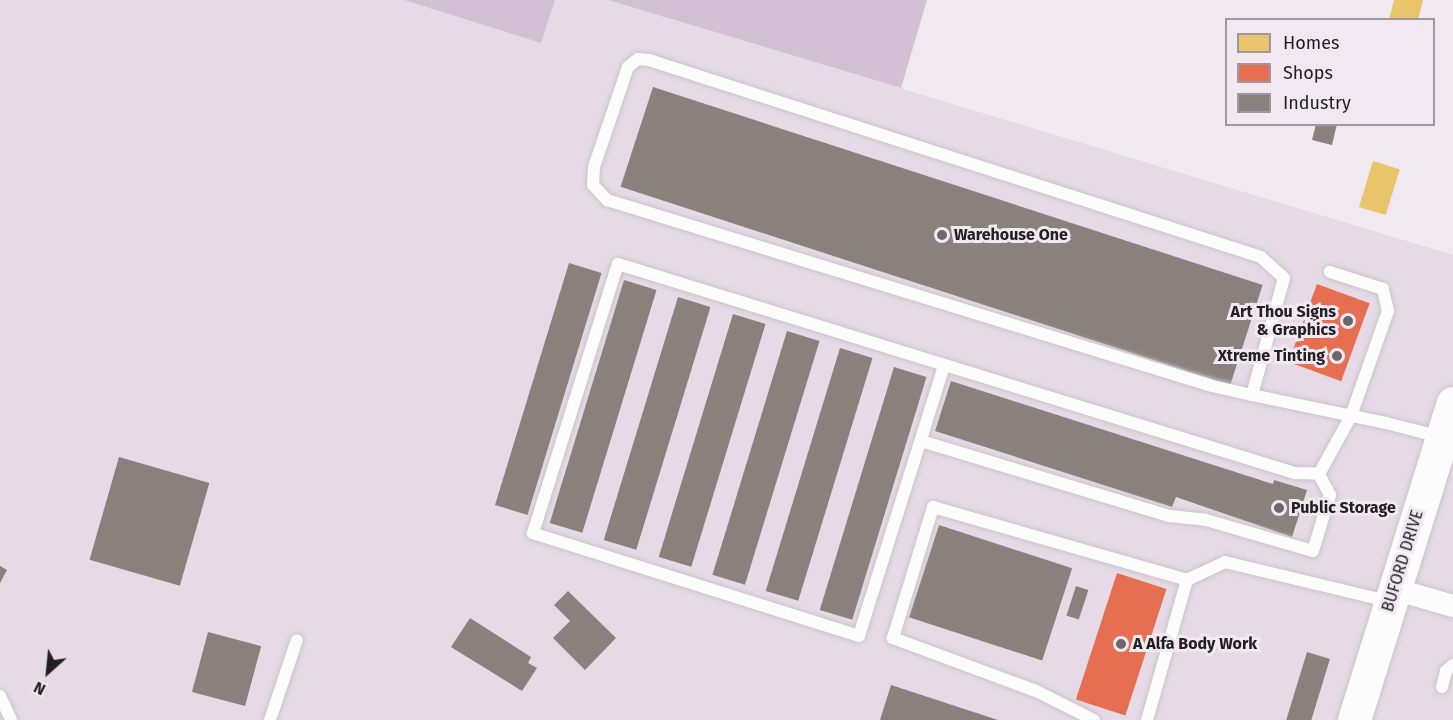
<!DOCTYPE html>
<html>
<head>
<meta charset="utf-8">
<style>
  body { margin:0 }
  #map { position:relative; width:1453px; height:720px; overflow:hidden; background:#f0eaf0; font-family:"Fira Sans",sans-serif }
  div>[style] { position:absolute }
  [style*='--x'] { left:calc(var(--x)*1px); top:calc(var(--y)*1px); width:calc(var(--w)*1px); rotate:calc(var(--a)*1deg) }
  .built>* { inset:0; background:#e5dae5 }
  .forest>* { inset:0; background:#d4c0d5 }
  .homes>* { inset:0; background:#e9c46a; transform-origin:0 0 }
  .shops>* { inset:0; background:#e76f51; transform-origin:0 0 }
  .industry>* { inset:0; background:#8a817c; transform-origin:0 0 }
  .roads { filter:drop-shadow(0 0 2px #cac5ca) drop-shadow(0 0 2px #cac5ca) }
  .lane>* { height:12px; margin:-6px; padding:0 6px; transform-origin:6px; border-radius:6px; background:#fdfcfd }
  .street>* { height:22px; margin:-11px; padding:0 11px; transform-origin:11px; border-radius:11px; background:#fdfcfd }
  .highway>* { height:33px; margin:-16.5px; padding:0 16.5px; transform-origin:16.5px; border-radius:16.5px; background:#fdfcfd }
  .dots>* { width:16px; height:16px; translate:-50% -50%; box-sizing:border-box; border:3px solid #f2e8f2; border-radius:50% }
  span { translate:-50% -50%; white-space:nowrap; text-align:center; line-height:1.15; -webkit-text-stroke:6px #f2e8f2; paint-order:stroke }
  .poi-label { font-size:16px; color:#232024; font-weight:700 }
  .left { translate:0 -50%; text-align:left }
  .right { translate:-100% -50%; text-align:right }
  .street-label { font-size:16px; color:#232024 }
  .legend { position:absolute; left:1225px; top:18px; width:210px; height:108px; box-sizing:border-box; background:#f2e8f2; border:2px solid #9f98a0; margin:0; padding:8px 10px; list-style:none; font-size:18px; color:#232024 }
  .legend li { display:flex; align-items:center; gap:12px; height:30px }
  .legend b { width:30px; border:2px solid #9f98a0 }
  .north { position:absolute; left:18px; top:642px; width:60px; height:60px; -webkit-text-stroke:4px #f2e8f2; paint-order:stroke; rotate:207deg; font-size:16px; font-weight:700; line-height:24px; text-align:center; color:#232024 }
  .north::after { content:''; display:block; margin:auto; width:21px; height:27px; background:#232024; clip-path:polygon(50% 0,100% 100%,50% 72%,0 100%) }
</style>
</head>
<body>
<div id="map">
  <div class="built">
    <i style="clip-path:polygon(0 0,404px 0,541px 43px,555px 0,608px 0,1453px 255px,1453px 720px,0 720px)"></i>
  </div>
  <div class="forest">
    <i style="clip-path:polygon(404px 0,555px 0,541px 43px)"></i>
    <i style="clip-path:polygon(608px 0,927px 0,901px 88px)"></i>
  </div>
  <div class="homes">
    <i style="clip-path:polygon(1394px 0,1423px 0,1418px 20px,1389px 20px)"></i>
    <i style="left:1373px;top:161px;width:28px;height:48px;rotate:17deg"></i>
  </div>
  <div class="shops">
    <i style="left:1317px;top:284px;width:56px;height:83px;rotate:20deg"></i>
    <i style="left:1117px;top:573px;width:52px;height:133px;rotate:18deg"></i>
  </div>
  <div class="industry">
    <i style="left:653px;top:87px;width:641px;height:105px;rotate:18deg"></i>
    <i style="clip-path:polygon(1316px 124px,1337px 124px,1332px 145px,1312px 140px)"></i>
    <i style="left:569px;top:263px;width:34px;height:253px;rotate:17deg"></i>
    <i style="left:624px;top:280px;width:34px;height:254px;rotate:17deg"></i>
    <i style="left:678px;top:297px;width:34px;height:254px;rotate:17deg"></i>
    <i style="left:733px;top:314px;width:34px;height:254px;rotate:17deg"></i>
    <i style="left:787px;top:331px;width:34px;height:255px;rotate:17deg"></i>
    <i style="left:840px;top:348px;width:34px;height:254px;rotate:17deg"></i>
    <i style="left:894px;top:367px;width:34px;height:254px;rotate:17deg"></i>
    <i style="clip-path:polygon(951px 381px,1273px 484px,1274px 480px,1307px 490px,1292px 537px,1176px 497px,1172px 507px,935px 431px)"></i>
    <i style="left:119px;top:457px;width:94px;height:107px;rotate:16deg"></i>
    <i style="left:939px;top:525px;width:140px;height:97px;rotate:18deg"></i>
    <i style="clip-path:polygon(0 566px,7px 570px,0 583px)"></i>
    <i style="left:1076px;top:586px;width:13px;height:31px;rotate:18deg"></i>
    <i style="clip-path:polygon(568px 591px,616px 638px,585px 670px,553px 638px,570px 621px,554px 605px)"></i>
    <i style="clip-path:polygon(470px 618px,531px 657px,528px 663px,537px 668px,522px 691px,451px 647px)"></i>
    <i style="left:208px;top:632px;width:55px;height:62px;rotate:15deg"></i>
    <i style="left:1307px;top:652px;width:24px;height:71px;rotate:17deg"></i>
    <i style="clip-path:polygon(891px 685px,998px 720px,880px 720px)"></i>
  </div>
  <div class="roads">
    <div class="lane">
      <i style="--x:944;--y:366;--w:283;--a:107.5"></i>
      <i style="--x:859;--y:636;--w:342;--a:-162.5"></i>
      <i style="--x:533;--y:533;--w:282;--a:-72.5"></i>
      <i style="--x:618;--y:264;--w:709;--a:17.16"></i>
      <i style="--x:1295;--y:473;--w:24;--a:2"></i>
      <i style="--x:1252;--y:395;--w:121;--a:-74.7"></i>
      <i style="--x:1284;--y:278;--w:31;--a:-138"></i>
      <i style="--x:1261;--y:257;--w:643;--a:-162.16"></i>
      <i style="--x:649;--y:60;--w:11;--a:-175"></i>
      <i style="--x:638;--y:59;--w:13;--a:141"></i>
      <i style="--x:628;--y:67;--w:106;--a:108.8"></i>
      <i style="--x:594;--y:167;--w:18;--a:93"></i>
      <i style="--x:593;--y:185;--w:21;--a:47"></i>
      <i style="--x:607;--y:200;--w:633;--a:17.09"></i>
      <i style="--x:1212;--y:386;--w:41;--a:12.7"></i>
      <i style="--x:1252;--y:395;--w:19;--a:12"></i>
      <i style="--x:1271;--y:399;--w:117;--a:11.8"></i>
      <i style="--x:1386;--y:423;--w:57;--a:14.3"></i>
      <i style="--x:921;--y:441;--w:260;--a:16.8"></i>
      <i style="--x:1170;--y:516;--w:36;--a:6"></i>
      <i style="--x:1206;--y:520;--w:111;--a:16.2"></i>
      <i style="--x:1313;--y:551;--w:59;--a:-73.1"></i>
      <i style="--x:1330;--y:495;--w:24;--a:-118"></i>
      <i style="--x:1319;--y:474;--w:66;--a:-61.1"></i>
      <i style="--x:1351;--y:416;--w:111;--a:-70.6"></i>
      <i style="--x:1388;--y:311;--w:23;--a:-103"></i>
      <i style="--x:1383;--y:289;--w:56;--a:-162.2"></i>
      <i style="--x:1442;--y:687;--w:16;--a:-76"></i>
      <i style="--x:1446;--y:671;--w:9;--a:-41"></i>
      <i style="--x:0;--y:696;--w:26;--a:65"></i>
      <i style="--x:270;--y:720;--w:84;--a:-71.4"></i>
      <i style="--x:1094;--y:720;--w:65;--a:-153.4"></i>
      <i style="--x:1036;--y:691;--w:153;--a:-159.7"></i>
      <i style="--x:893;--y:638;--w:137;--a:-73"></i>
      <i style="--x:933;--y:507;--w:264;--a:16"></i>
      <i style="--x:1187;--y:580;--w:42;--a:-25.3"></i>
      <i style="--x:1225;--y:562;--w:168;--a:13.5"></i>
      <i style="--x:1147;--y:720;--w:146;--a:-74.1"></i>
    </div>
    <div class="street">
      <i style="--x:1394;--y:589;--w:61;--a:16.1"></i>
    </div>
    <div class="highway">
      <i style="--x:1354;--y:720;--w:332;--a:-72.7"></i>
    </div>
  </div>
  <div class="dots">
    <i style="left:942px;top:235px;background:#6b676b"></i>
    <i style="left:1348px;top:321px;background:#6b676b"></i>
    <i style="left:1337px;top:356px;background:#6b676b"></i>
    <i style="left:1279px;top:508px;background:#6b676b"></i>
    <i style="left:1121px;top:644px;background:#6b676b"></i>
  </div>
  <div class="poi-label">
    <span class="left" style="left:954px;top:235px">Warehouse One</span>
    <span class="right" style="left:1336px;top:321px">Art Thou Signs<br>&amp; Graphics</span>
    <span class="right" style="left:1325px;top:356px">Xtreme Tinting</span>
    <span class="left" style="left:1291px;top:508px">Public Storage</span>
    <span class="left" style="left:1133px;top:644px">A Alfa Body Work</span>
  </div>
  <div class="street-label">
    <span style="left:1403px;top:561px;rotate:-73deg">BUFORD DRIVE</span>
  </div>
  <ul class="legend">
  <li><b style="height:16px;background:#e9c46a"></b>Homes</li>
  <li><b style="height:16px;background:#e76f51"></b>Shops</li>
  <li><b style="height:16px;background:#8a817c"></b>Industry</li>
  </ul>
  <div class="north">N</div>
</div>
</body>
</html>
